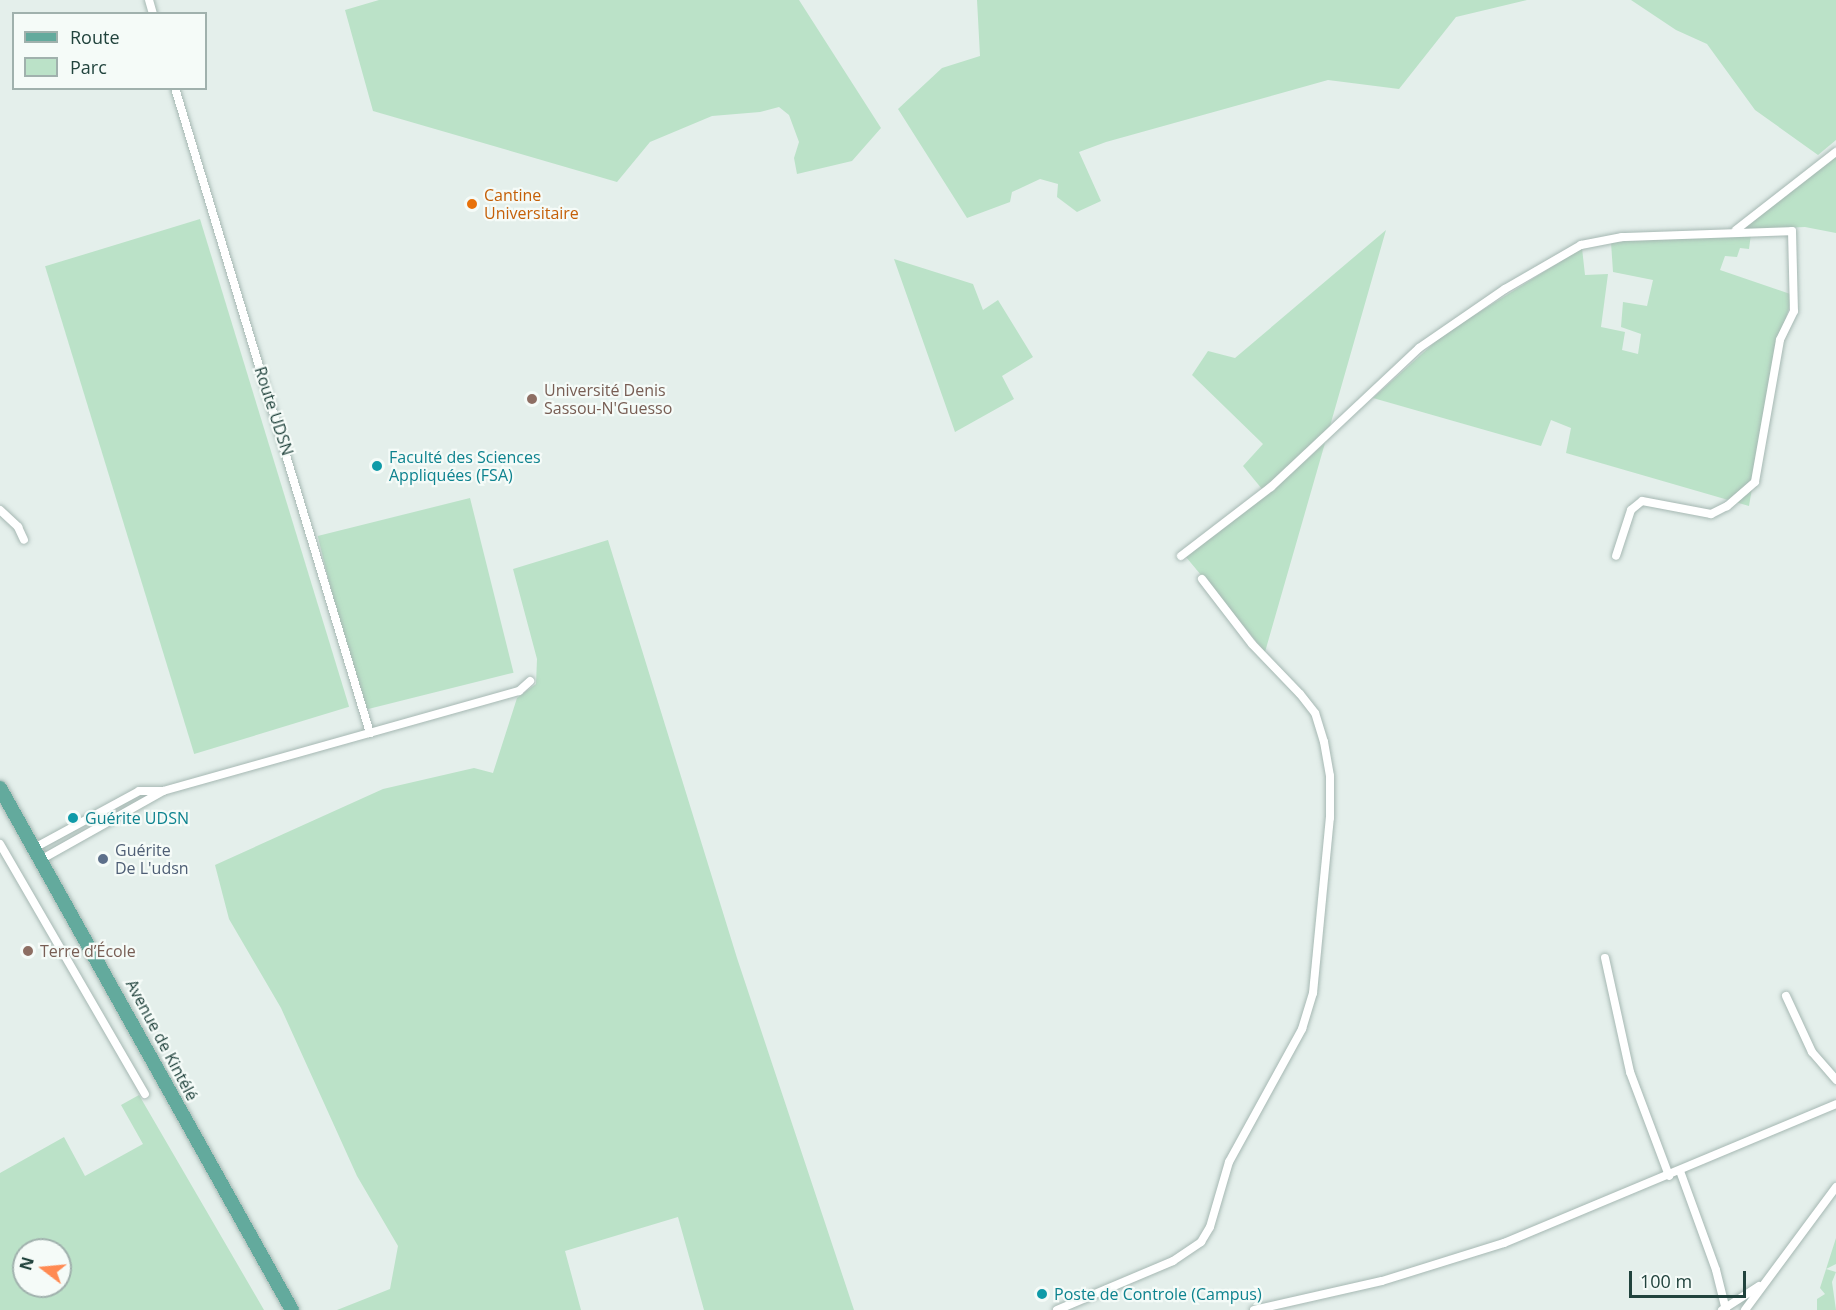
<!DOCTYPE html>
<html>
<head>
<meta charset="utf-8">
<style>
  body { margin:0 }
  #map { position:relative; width:1836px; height:1310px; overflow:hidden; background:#e4efeb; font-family:"Open Sans",sans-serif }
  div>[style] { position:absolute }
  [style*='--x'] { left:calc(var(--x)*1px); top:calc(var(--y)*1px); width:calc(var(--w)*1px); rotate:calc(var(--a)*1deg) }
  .green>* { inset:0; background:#bbe2c8; transform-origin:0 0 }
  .roads { filter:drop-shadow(0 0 2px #a6b8b3) drop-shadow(0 0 2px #a6b8b3) }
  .minor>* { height:8px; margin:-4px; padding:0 4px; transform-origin:4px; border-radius:4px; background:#fff }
  .primary>* { height:14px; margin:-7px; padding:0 7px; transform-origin:7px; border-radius:7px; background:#63aa9d }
  .dots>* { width:16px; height:16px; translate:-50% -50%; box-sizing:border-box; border:3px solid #f5fbf8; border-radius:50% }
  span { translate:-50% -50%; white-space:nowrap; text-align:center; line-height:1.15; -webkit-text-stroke:4.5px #f5fbf8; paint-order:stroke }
  .food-label { font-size:16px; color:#c56008 }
  .left { translate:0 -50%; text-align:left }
  .education-label { font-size:16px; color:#785e54 }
  .street-label { font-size:16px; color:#21433d }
  .culture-label { font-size:16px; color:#0d838f }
  .service-label { font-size:16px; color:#4e5e75 }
  .legend { position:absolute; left:12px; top:12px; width:195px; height:78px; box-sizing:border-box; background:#f5fbf8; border:2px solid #a0b1ad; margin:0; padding:8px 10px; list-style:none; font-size:18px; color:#21433d }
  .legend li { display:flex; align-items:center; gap:12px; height:30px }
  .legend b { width:30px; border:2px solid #a0b1ad }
  .north { position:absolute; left:12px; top:1238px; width:60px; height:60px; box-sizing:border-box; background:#f5fbf8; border:2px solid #a0b1ad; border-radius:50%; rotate:286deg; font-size:16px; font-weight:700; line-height:24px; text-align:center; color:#21433d }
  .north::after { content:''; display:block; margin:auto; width:21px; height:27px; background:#ff8a52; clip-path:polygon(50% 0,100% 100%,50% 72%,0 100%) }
  .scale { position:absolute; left:1629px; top:1271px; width:117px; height:27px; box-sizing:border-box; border:3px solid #21433d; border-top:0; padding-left:8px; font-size:18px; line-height:21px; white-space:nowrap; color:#21433d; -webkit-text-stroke:4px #f5fbf8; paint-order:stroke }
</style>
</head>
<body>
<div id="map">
  <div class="green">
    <i style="clip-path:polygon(379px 0,799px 0,881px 128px,852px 161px,797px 174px,794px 158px,799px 142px,789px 115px,779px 107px,760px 112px,712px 116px,650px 142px,617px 182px,373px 111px,345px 10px)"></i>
    <i style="clip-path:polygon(977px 0,1527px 0,1456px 17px,1399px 89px,1328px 80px,1106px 142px,1079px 152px,1101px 201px,1077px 212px,1057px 197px,1058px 184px,1040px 179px,1012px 192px,1010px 202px,967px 218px,898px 109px,942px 68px,980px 56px)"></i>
    <i style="clip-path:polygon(1631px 0,1836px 0,1836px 140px,1818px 155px,1755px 110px,1707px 44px,1676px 30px)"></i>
    <i style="clip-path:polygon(1836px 154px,1836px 233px,1805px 227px,1737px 230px)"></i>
    <i style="left:200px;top:219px;width:510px;height:162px;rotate:73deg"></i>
    <i style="clip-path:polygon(1386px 230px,1328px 433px,1301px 460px,1262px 489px,1243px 466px,1263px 444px,1192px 375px,1208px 351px,1235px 358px)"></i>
    <i style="clip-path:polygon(1751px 234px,1749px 249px,1740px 248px,1737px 257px,1725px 256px,1720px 270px,1793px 295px,1774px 357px,1749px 506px,1566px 453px,1571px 428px,1551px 420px,1541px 446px,1373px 398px,1444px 334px,1582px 248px,1585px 275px,1608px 274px,1601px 327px,1625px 332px,1622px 350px,1638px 354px,1641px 334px,1621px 327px,1623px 302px,1647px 306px,1653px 280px,1613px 272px,1611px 242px)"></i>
    <i style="clip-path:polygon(894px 259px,973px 284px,983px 310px,998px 300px,1033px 357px,1002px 376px,1014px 399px,955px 432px)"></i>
    <i style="clip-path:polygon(1325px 443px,1265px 652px,1186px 557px,1274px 489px)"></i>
    <i style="left:470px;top:498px;width:180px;height:157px;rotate:76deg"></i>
    <i style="clip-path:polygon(608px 540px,737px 958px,854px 1310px,704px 1310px,678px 1217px,565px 1251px,581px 1310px,337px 1310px,390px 1289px,398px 1246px,357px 1176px,281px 1008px,229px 919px,215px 865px,383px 789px,474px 768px,493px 773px,517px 698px,536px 684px,537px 659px,513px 569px)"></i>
    <i style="clip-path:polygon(evenodd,139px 1095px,264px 1310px,0 1310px,0 1173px,64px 1137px,85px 1176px,143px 1144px,121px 1105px,139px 1095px,24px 1250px,60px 1250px,60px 1286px,24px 1286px,24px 1250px)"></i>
    <i style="clip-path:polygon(1836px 1238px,1836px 1264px,1826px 1269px,1836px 1272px,1832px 1282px,1836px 1310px,1817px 1310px,1817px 1299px,1825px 1294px,1820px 1288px)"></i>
  </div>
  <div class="roads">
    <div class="minor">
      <i style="--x:149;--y:0;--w:15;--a:74"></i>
      <i style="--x:175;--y:88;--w:674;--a:73.18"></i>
      <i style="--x:1736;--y:230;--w:127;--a:-38"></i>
      <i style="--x:0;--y:510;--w:25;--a:43"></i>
      <i style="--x:18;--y:527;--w:14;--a:65"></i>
      <i style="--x:1181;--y:556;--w:113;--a:-37.5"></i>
      <i style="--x:1271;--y:487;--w:203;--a:-43.2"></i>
      <i style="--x:1419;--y:348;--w:104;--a:-34.5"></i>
      <i style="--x:1505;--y:289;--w:88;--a:-30.1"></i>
      <i style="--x:1581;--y:245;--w:42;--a:-11"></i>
      <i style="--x:1622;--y:237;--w:170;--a:-2"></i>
      <i style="--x:1792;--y:231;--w:80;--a:88.6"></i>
      <i style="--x:1794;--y:311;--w:32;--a:116"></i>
      <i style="--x:1780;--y:340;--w:144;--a:100"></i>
      <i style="--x:1755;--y:482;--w:37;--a:139"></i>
      <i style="--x:1727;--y:506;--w:18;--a:153"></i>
      <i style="--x:1711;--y:514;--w:70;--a:-169.3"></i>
      <i style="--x:1642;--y:501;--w:14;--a:141"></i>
      <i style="--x:1631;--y:510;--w:48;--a:108.1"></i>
      <i style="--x:0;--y:844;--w:289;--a:59.9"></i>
      <i style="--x:36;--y:847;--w:117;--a:-28.5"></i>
      <i style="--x:139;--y:791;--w:24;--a:0"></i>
      <i style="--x:42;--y:859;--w:139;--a:-29.3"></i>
      <i style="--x:163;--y:791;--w:370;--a:-15.7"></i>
      <i style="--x:519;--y:691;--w:15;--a:-42"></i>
      <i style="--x:1605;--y:958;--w:117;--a:77.6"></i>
      <i style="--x:1630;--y:1072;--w:111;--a:69.4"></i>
      <i style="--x:1786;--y:996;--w:62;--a:65.1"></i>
      <i style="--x:1812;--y:1052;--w:37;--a:49"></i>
      <i style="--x:1680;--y:1171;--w:105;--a:70"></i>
      <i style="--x:1716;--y:1270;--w:41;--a:76"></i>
      <i style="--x:1057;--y:1310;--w:126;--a:-22.9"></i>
      <i style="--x:1173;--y:1261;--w:34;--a:-34"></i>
      <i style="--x:1201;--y:1242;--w:17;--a:-59"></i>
      <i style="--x:1210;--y:1227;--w:68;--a:-73.7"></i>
      <i style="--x:1229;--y:1162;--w:152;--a:-61.2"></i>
      <i style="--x:1302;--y:1029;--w:38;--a:-73"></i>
      <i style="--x:1313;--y:993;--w:176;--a:-84.5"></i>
      <i style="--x:1330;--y:818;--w:42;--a:-90"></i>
      <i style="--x:1330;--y:776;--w:35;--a:-100"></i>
      <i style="--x:1324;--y:742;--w:30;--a:-107"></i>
      <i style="--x:1315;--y:713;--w:24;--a:-128"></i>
      <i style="--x:1300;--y:694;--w:69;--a:-133.8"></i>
      <i style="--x:1252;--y:644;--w:82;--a:-127.6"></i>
      <i style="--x:1254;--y:1310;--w:131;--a:-12.8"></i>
      <i style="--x:1382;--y:1281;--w:128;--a:-17.3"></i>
      <i style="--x:1504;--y:1243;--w:360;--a:-22.7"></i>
      <i style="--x:1722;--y:1310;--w:44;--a:-33"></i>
      <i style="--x:1745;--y:1310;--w:153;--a:-53.5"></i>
    </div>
    <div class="primary">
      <i style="--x:0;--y:788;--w:598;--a:60.78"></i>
    </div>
  </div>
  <div class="dots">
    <i style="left:472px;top:204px;background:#e8710a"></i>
    <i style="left:532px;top:399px;background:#8d6e63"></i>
    <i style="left:377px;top:466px;background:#0f9aa8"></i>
    <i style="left:73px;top:818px;background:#0f9aa8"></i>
    <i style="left:103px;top:859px;background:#5c6f8a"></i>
    <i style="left:28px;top:951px;background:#8d6e63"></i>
    <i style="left:1042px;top:1294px;background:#0f9aa8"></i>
  </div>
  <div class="food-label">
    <span class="left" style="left:484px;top:204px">Cantine<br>Universitaire</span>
  </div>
  <div class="education-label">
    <span class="left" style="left:544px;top:399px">Université Denis<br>Sassou-N'Guesso</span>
    <span class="left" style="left:40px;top:951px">Terre d’École</span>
  </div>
  <div class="street-label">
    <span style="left:274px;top:411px;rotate:72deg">Route UDSN</span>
    <span style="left:162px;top:1040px;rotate:62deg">Avenue de Kintélé</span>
  </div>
  <div class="culture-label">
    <span class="left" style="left:389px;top:466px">Faculté des Sciences<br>Appliquées (FSA)</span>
    <span class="left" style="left:85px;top:818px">Guérite UDSN</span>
    <span class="left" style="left:1054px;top:1294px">Poste de Controle (Campus)</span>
  </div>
  <div class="service-label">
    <span class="left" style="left:115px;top:859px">Guérite<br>De L'udsn</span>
  </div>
  <ul class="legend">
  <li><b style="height:8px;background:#63aa9d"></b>Route</li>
  <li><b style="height:16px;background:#bbe2c8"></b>Parc</li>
  </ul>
  <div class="north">N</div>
  <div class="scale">100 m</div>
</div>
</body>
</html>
